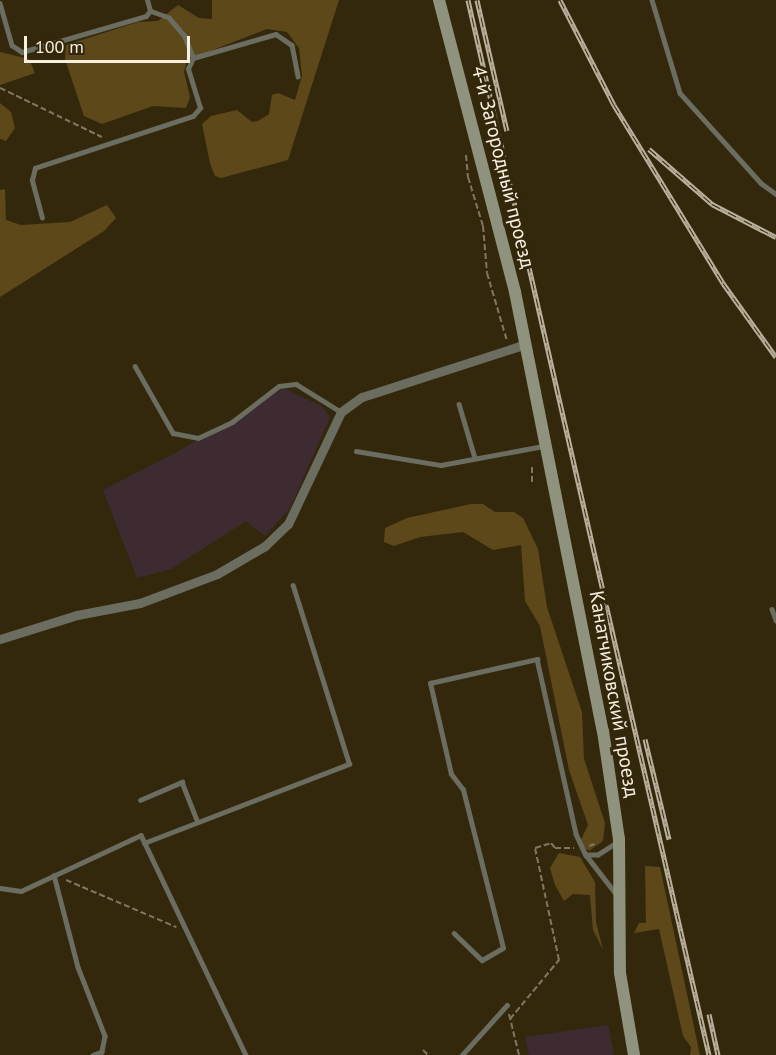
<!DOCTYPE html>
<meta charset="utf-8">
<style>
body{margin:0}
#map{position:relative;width:776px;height:1055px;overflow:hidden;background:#34280c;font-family:"PT Sans",sans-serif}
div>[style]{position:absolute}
.commercial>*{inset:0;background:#3e2b32}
.green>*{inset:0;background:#5d481a}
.path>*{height:2px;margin-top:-1px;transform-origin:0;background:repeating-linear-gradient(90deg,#81765f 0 6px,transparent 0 9px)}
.lane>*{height:4.5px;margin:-2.25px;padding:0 2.25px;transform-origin:2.25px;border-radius:2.25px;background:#6b6d60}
.street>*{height:9px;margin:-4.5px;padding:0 4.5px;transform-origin:4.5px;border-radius:4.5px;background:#6b6d60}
.secondary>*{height:12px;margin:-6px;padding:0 6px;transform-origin:6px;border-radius:6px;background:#8f937d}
.rail>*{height:5px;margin-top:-2.5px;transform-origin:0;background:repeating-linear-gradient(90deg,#34280c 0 9px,#bbb19e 0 18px);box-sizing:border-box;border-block:2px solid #bbb19e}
span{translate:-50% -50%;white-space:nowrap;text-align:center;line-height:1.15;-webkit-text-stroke:6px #34280c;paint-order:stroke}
.street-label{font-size:20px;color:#f7efdf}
.scale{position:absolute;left:24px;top:36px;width:166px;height:27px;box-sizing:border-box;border:3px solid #f7efdf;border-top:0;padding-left:8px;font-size:18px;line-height:21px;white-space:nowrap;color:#f7efdf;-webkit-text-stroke:4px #34280c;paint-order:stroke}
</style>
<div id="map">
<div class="commercial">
<div style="clip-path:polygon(284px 388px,321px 406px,330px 417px,290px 508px,265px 536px,246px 521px,171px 569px,137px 578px,103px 490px,179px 451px)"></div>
<div style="clip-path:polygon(608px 1025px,614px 1055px,529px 1055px,525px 1037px)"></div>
</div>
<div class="green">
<div style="clip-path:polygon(212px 0,339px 0,288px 160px,221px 178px,215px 176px,210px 163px,202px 124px,211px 116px,237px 110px,252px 122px,258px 121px,269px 114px,272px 95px,278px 93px,295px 100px,302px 76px,299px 48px,287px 32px,267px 29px,187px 60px,184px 72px,190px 97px,186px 108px,153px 106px,102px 124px,84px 116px,65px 59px,66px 45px,138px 22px,158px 21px,178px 5px,199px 18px,212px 19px)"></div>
<div style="clip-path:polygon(0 52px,29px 59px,35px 73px,0 85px)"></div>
<div style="clip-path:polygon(0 103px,11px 112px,15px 128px,6px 141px,0 139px)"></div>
<div style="clip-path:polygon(5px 189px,6px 220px,21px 225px,70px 222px,107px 205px,116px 218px,104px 231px,0 297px,0 190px)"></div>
<div style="clip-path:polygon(471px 504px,483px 504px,495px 512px,514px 512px,523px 518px,538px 549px,547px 607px,582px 712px,584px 759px,605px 823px,603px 841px,589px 851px,579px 844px,588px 825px,569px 770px,540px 626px,525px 601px,521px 545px,493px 550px,463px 532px,420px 537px,394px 546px,384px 542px,385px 528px,407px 518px)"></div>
<div style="clip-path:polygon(559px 853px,580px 857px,595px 882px,596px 922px,603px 950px,593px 930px,590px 895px,573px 894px,564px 901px,555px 885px,550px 868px)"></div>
<div style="clip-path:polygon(645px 866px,660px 867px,700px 1055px,690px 1055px,691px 1047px,683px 1036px,659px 929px,634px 933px,639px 923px,646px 923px)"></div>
</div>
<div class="path">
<div style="left:0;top:88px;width:113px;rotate:25.7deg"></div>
<div style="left:466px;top:155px;width:22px;rotate:85deg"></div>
<div style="left:468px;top:177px;width:51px;rotate:73deg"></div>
<div style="left:483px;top:226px;width:47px;rotate:85.1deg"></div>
<div style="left:487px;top:273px;width:71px;rotate:73.6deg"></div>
<div style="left:532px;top:467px;width:18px;rotate:90deg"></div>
<div style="left:589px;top:846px;width:9px;rotate:-21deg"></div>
<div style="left:66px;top:880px;width:120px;rotate:23.1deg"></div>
<div style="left:509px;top:1014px;width:42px;rotate:76.3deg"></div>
<div style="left:510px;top:1019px;width:77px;rotate:-50.3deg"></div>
<div style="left:559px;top:960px;width:115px;rotate:-102.1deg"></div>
<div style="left:535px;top:848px;width:17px;rotate:-17deg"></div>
<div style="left:551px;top:843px;width:6px;rotate:51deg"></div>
<div style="left:555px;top:848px;width:19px"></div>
<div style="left:423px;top:1050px;width:7px;rotate:45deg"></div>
</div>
<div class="lane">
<div style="left:652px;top:0;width:97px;rotate:73.2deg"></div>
<div style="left:680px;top:93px;width:121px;rotate:48deg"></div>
<div style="left:761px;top:183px;width:19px;rotate:36deg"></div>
<div style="left:0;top:3px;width:44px;rotate:74.1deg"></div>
<div style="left:12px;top:45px;width:12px;rotate:35deg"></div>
<div style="left:22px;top:52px;width:129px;rotate:-16.2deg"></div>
<div style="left:146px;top:16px;width:6px;rotate:-51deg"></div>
<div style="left:150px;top:11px;width:11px;rotate:-105deg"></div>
<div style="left:193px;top:58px;width:86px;rotate:-16.1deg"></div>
<div style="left:276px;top:34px;width:19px;rotate:35deg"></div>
<div style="left:292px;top:45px;width:32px;rotate:79deg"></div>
<div style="left:42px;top:218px;width:39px;rotate:-105deg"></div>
<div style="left:32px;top:180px;width:12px;rotate:-76deg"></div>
<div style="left:35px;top:168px;width:166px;rotate:-18.2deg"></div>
<div style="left:193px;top:116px;width:11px;rotate:-49deg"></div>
<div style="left:200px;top:108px;width:41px;rotate:-107.1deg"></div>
<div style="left:188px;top:69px;width:12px;rotate:-66deg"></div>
<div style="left:193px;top:58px;width:24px;rotate:-112deg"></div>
<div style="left:184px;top:36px;width:23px;rotate:-130deg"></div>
<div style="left:169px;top:18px;width:20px;rotate:-160deg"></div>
<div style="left:135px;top:366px;width:77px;rotate:60.4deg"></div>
<div style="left:173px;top:433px;width:25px;rotate:11deg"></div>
<div style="left:198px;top:438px;width:38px;rotate:-25deg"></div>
<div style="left:232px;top:422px;width:59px;rotate:-37.5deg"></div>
<div style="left:279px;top:386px;width:17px;rotate:-7deg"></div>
<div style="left:296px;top:384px;width:53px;rotate:31.9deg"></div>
<div style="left:459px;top:404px;width:56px;rotate:73.5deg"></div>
<div style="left:356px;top:451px;width:86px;rotate:9.4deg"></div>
<div style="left:441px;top:465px;width:105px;rotate:-10.5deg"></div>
<div style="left:772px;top:609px;width:12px;rotate:70deg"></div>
<div style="left:140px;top:800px;width:46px;rotate:-23.2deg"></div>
<div style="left:182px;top:782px;width:41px;rotate:68.5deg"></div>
<div style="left:144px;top:843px;width:220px;rotate:-21.1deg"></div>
<div style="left:349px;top:764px;width:187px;rotate:-107.5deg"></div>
<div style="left:615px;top:844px;width:20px;rotate:147deg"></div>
<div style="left:598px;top:855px;width:12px;rotate:180deg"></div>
<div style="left:586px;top:855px;width:51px;rotate:52.2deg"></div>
<div style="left:54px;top:875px;width:95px;rotate:75.4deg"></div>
<div style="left:78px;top:967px;width:74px;rotate:68.6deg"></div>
<div style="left:105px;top:1036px;width:16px;rotate:101deg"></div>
<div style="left:102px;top:1052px;width:9px;rotate:159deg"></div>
<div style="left:0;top:888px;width:21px;rotate:8deg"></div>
<div style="left:21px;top:891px;width:132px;rotate:-25deg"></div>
<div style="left:141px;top:835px;width:244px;rotate:64.5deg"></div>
<div style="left:454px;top:933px;width:39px;rotate:44deg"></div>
<div style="left:482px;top:960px;width:24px;rotate:-30deg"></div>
<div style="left:503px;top:948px;width:163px;rotate:-104.2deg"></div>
<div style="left:463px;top:790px;width:20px;rotate:-127deg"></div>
<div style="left:451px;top:774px;width:93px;rotate:-103deg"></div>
<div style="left:430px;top:683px;width:110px;rotate:-12.6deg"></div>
<div style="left:537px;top:659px;width:179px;rotate:77.4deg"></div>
<div style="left:576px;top:834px;width:23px;rotate:65deg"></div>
<div style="left:462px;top:1055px;width:67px;rotate:-48deg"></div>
</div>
<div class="street">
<div style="left:0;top:639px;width:81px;rotate:-17.3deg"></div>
<div style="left:77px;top:615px;width:64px;rotate:-10.8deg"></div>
<div style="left:140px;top:603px;width:82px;rotate:-20.6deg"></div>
<div style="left:217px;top:574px;width:56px;rotate:-30.3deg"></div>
<div style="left:265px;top:546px;width:32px;rotate:-44deg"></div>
<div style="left:288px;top:524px;width:124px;rotate:-64.7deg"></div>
<div style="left:341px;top:412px;width:26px;rotate:-36deg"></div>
<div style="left:362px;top:397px;width:172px;rotate:-17.9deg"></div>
</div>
<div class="secondary">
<div style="left:439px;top:0;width:302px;rotate:75.4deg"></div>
<div style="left:515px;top:292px;width:448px;rotate:78.7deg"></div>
<div style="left:603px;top:731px;width:109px;rotate:81.6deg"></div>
<div style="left:619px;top:839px;width:134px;rotate:89.6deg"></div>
<div style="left:620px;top:973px;width:83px;rotate:80.3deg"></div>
</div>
<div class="rail">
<div style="left:468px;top:0;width:1082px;rotate:77.13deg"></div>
<div style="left:477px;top:0;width:134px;rotate:77.1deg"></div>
<div style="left:560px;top:0;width:118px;rotate:62.8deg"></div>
<div style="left:614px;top:105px;width:209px;rotate:58.5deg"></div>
<div style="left:723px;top:283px;width:91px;rotate:54.4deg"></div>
<div style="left:649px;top:149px;width:84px;rotate:41.1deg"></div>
<div style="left:712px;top:204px;width:72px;rotate:27.3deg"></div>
<div style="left:645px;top:739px;width:103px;rotate:76.5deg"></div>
<div style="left:709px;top:1014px;width:42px;rotate:77.6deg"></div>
</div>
<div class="street-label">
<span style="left:503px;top:167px;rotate:76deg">4-й Загородный проезд</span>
<span style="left:614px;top:694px;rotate:80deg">Канатчиковский проезд</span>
</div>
<div class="scale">100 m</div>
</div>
